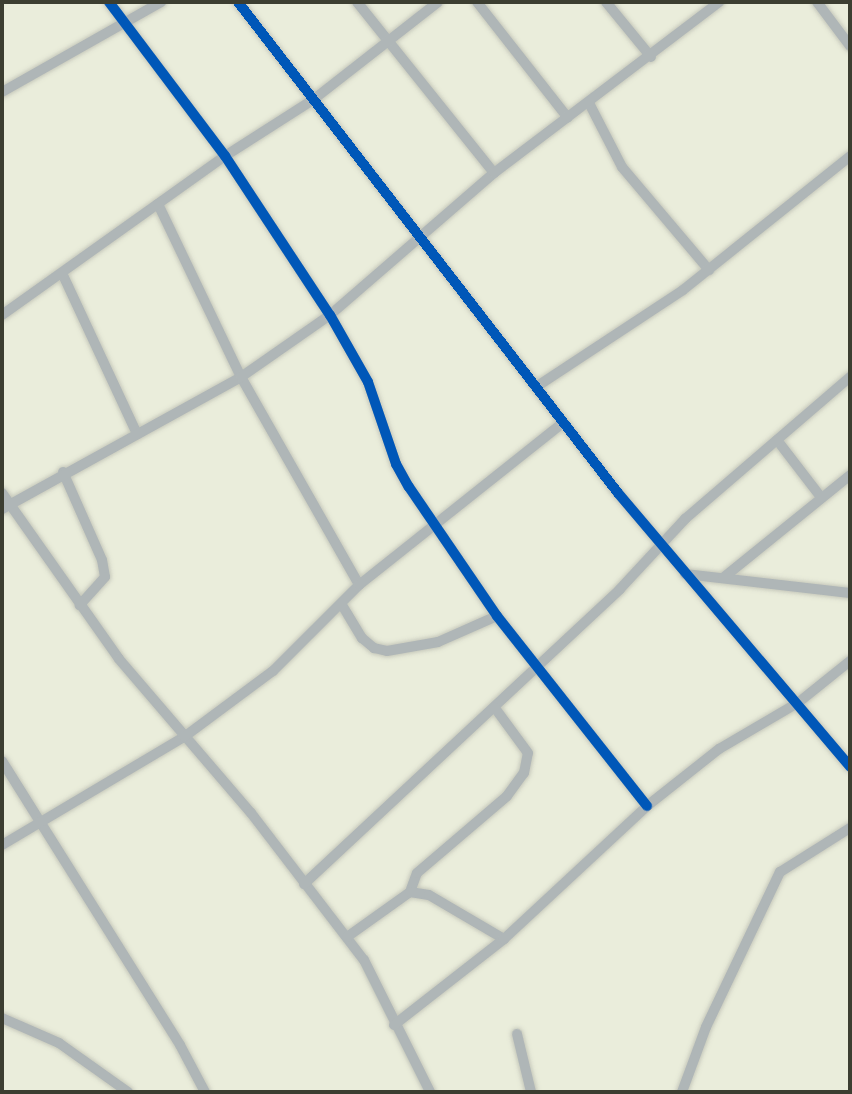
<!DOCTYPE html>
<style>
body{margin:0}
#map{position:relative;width:852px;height:1094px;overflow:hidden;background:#eaeddb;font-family:"Exo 2",sans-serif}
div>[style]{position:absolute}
.roads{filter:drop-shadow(0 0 2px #c6c8bb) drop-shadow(0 0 2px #c6c8bb)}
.minor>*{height:10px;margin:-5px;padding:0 5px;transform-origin:5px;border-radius:5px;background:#afb6b7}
.cycleway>*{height:10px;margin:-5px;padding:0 5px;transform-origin:5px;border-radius:5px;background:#0057b8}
span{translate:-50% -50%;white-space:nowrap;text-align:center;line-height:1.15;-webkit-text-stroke:5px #fdfff2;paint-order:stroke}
.frame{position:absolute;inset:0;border:4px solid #3c3e31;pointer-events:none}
</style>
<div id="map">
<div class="roads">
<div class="minor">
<div style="left:109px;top:2px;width:193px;rotate:53deg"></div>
<div style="left:225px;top:156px;width:191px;rotate:56.6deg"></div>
<div style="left:330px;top:315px;width:77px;rotate:60.4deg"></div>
<div style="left:368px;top:382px;width:87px;rotate:71.1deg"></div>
<div style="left:396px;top:464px;width:26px;rotate:61deg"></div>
<div style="left:409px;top:487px;width:156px;rotate:55.7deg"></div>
<div style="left:497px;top:616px;width:242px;rotate:51.7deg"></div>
<div style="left:238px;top:2px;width:621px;rotate:52.26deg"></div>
<div style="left:618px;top:493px;width:359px;rotate:49.7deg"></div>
<div style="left:357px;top:2px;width:219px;rotate:51.3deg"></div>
<div style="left:477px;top:2px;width:147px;rotate:51.9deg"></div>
<div style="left:606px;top:2px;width:71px;rotate:50.7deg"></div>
<div style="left:817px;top:2px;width:55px;rotate:53.1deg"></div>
<div style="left:2px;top:92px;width:183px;rotate:-29.5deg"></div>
<div style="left:589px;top:103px;width:72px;rotate:62.7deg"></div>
<div style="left:622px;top:167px;width:135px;rotate:49.8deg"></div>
<div style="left:158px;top:204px;width:192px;rotate:64.4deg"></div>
<div style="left:241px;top:377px;width:239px;rotate:60.4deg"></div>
<div style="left:62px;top:273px;width:178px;rotate:65deg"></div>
<div style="left:2px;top:315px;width:274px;rotate:-35.5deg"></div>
<div style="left:225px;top:156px;width:106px;rotate:-32.6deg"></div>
<div style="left:314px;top:99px;width:157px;rotate:-38deg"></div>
<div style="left:536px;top:387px;width:176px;rotate:-33.4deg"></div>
<div style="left:683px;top:290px;width:214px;rotate:-38.7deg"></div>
<div style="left:777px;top:440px;width:71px;rotate:52.5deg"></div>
<div style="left:63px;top:472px;width:96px;rotate:66.1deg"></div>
<div style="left:102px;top:560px;width:17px;rotate:80deg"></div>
<div style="left:105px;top:577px;width:38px;rotate:132deg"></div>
<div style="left:2px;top:493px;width:203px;rotate:54.8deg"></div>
<div style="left:119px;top:659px;width:203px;rotate:49.4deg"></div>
<div style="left:251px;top:813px;width:185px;rotate:52.5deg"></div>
<div style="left:364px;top:960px;width:148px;rotate:63.4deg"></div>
<div style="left:2px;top:509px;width:273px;rotate:-28.9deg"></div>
<div style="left:241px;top:377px;width:108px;rotate:-34.9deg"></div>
<div style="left:330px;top:315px;width:217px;rotate:-40.9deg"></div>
<div style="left:494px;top:173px;width:283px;rotate:-37.2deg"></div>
<div style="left:685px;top:574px;width:166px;rotate:6.6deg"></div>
<div style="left:723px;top:578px;width:164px;rotate:-39deg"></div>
<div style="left:342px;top:605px;width:39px;rotate:59deg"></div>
<div style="left:362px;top:638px;width:16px;rotate:40deg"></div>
<div style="left:374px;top:648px;width:13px;rotate:13deg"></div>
<div style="left:387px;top:651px;width:52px;rotate:-10deg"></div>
<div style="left:438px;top:642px;width:64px;rotate:-23.8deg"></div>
<div style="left:2px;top:761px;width:335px;rotate:57.9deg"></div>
<div style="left:180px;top:1045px;width:53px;rotate:62deg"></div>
<div style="left:2px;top:845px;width:212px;rotate:-30.7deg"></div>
<div style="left:184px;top:737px;width:111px;rotate:-36.6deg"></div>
<div style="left:273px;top:671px;width:122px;rotate:-45deg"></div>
<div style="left:359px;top:585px;width:260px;rotate:-38.5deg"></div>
<div style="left:304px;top:884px;width:432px;rotate:-43deg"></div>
<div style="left:620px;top:589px;width:96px;rotate:-47.1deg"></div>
<div style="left:685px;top:519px;width:218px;rotate:-40.7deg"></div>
<div style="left:410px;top:892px;width:20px;rotate:-70deg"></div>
<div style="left:417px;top:873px;width:118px;rotate:-40.5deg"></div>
<div style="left:507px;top:796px;width:29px;rotate:-54deg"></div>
<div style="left:524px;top:773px;width:20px;rotate:-79deg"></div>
<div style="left:528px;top:753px;width:56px;rotate:-126.3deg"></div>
<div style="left:347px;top:937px;width:77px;rotate:-35.5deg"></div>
<div style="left:410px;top:892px;width:19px;rotate:9deg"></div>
<div style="left:429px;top:895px;width:87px;rotate:30.4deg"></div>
<div style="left:2px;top:1018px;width:62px;rotate:23.7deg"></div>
<div style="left:59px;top:1043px;width:85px;rotate:35.4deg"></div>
<div style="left:394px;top:1025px;width:140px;rotate:-38deg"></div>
<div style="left:504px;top:939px;width:195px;rotate:-42.9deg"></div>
<div style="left:647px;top:806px;width:92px;rotate:-38.4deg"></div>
<div style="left:719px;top:749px;width:93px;rotate:-30.4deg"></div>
<div style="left:799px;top:702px;width:65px;rotate:-38.8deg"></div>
<div style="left:517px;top:1034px;width:60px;rotate:76.4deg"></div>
<div style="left:682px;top:1092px;width:69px;rotate:-69.7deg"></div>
<div style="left:706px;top:1027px;width:172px;rotate:-64.5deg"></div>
<div style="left:780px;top:872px;width:83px;rotate:-32.2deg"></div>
</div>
</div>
<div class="cycleway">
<div style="left:109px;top:2px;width:193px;rotate:53deg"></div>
<div style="left:225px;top:156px;width:191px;rotate:56.6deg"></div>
<div style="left:330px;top:315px;width:77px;rotate:60.4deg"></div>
<div style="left:368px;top:382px;width:87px;rotate:71.1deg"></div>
<div style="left:396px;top:464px;width:26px;rotate:61deg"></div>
<div style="left:409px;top:487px;width:156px;rotate:55.7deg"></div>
<div style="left:497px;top:616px;width:242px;rotate:51.7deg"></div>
<div style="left:238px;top:2px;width:621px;rotate:52.26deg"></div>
<div style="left:618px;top:493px;width:359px;rotate:49.7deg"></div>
</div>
<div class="frame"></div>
</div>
